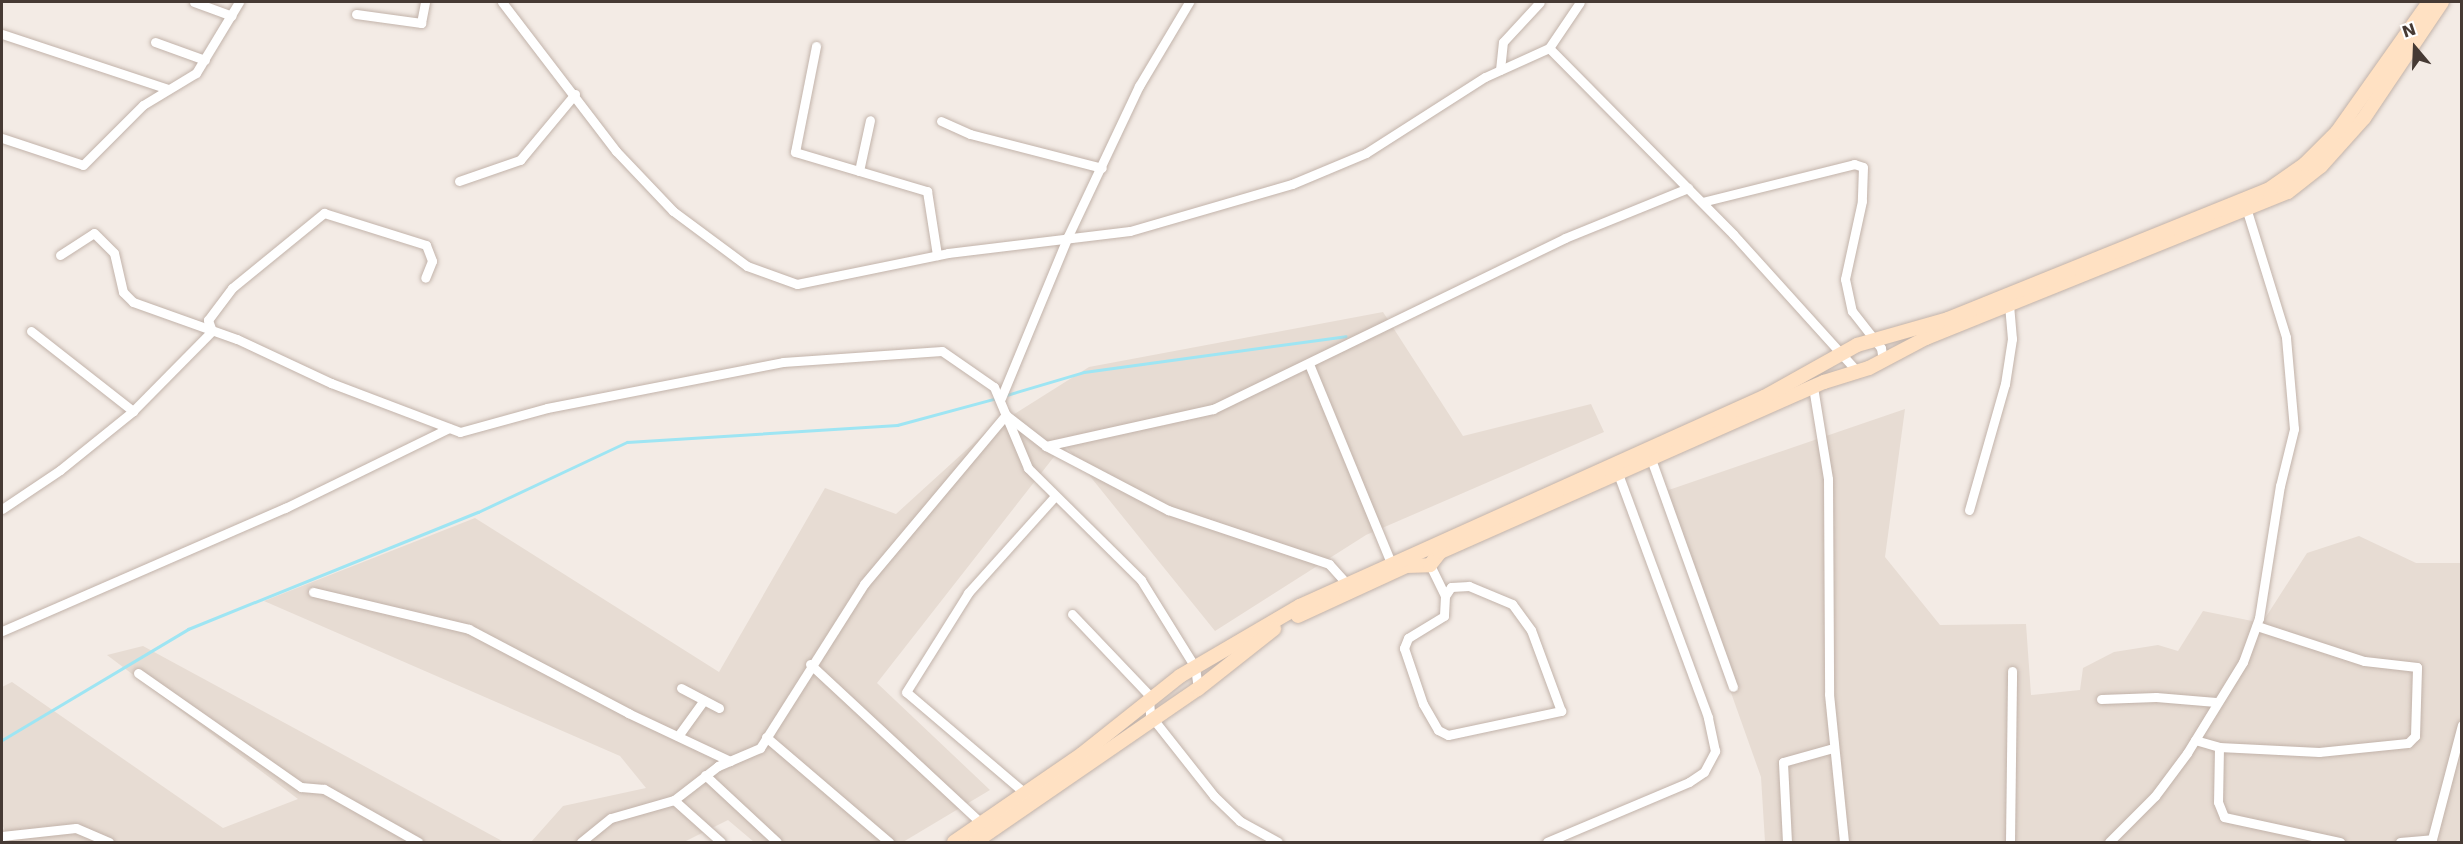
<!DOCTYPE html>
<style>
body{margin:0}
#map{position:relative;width:2463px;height:844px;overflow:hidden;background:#f3ebe5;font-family:"DejaVu Sans",sans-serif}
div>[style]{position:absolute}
.residential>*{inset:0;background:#e7dcd3}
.stream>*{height:3px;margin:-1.5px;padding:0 1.5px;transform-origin:1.5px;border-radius:1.5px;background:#9ee5f3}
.roads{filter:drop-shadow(0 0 2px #c2b3aa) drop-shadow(0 0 2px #c2b3aa)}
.street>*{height:9px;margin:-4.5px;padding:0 4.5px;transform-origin:4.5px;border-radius:4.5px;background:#fff}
.secondary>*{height:14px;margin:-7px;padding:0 7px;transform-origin:7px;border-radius:7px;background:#ffe1c3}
span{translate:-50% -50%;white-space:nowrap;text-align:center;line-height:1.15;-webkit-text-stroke:6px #fff;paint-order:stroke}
.frame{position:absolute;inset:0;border:3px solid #463a34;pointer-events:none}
.north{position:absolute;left:2385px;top:18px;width:60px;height:60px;-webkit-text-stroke:4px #fff;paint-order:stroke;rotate:341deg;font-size:16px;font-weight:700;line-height:24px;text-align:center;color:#463a34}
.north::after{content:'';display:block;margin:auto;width:21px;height:27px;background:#463a34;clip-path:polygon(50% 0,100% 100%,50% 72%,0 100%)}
</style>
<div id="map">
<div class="residential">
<div style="clip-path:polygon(1383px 312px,1463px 436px,1591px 404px,1604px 432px,1366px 535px,1215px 631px,1064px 444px,877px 683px,990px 790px,903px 842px,754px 842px,728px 820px,684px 842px,531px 842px,563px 806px,646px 788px,620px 756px,264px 601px,475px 518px,719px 672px,825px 488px,896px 514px,986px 432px,1089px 367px)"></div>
<div style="clip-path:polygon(1905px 409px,1885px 557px,1940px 625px,2026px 624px,2031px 695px,2080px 690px,2083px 668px,2114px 652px,2158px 645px,2178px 651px,2203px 611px,2262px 623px,2307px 553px,2359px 536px,2416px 563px,2461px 563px,2461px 842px,1765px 842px,1761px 777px,1660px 493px)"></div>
<div style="clip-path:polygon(143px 646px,504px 842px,10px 842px,2px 824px,2px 687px,12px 682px,223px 828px,298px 799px,107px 655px)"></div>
</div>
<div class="stream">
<div style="left:1003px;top:396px;width:84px;rotate:-16.5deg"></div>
<div style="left:1084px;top:372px;width:264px;rotate:-7.8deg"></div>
<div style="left:2px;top:740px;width:217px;rotate:-30.8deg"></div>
<div style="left:188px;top:629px;width:313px;rotate:-22deg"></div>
<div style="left:478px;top:512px;width:165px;rotate:-25.2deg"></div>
<div style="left:627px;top:442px;width:271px;rotate:-3.6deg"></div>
<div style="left:897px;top:425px;width:104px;rotate:-15.1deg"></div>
</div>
<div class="roads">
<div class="street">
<div style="left:194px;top:2px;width:40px;rotate:20.2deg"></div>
<div style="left:502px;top:2px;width:188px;rotate:52.6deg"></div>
<div style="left:616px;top:151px;width:83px;rotate:46.5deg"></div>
<div style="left:673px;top:211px;width:92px;rotate:36.6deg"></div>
<div style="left:747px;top:266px;width:53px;rotate:19.8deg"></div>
<div style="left:797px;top:284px;width:154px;rotate:-11.6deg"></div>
<div style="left:948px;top:253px;width:183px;rotate:-6.9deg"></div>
<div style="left:1130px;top:231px;width:169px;rotate:-16.2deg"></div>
<div style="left:1292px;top:184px;width:80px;rotate:-22.7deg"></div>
<div style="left:1366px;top:153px;width:141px;rotate:-32.6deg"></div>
<div style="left:1485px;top:77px;width:70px;rotate:-24.4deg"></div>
<div style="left:1549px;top:48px;width:55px;rotate:-56deg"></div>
<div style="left:356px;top:14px;width:66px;rotate:7.9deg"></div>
<div style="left:421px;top:23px;width:21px;rotate:-79deg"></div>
<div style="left:2px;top:34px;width:175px;rotate:18.3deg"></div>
<div style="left:155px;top:42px;width:53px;rotate:19.8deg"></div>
<div style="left:816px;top:46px;width:108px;rotate:101.2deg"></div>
<div style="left:795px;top:152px;width:138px;rotate:16.5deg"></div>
<div style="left:927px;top:191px;width:65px;rotate:81.1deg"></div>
<div style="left:1549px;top:48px;width:262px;rotate:45.3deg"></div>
<div style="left:1733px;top:234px;width:185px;rotate:47.9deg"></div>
<div style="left:1500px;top:70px;width:28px;rotate:-84deg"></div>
<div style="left:1503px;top:42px;width:54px;rotate:-47.2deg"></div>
<div style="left:941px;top:121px;width:32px;rotate:24deg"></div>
<div style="left:970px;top:134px;width:136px;rotate:14.4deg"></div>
<div style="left:2px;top:138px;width:85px;rotate:18.4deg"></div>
<div style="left:83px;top:165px;width:85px;rotate:-45deg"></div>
<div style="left:143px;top:105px;width:62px;rotate:-31.1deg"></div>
<div style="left:196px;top:73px;width:83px;rotate:-58.8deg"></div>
<div style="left:859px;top:171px;width:52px;rotate:-77.8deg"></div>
<div style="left:459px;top:181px;width:65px;rotate:-19deg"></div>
<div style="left:520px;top:160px;width:86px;rotate:-50.2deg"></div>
<div style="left:1702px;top:202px;width:157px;rotate:-14deg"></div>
<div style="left:1854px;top:164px;width:9px;rotate:18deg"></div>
<div style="left:1863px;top:167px;width:34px;rotate:92deg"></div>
<div style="left:1862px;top:201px;width:80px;rotate:102.3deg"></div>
<div style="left:1845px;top:279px;width:33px;rotate:78deg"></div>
<div style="left:1852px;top:311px;width:47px;rotate:51.9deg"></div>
<div style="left:1881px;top:348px;width:13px;rotate:81deg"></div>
<div style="left:60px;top:255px;width:40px;rotate:-32.9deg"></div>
<div style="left:94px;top:233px;width:28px;rotate:45deg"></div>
<div style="left:114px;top:253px;width:40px;rotate:77deg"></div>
<div style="left:123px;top:292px;width:14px;rotate:45deg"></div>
<div style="left:133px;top:302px;width:110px;rotate:19.6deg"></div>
<div style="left:237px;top:339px;width:104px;rotate:25.1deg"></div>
<div style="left:331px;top:383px;width:138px;rotate:20.8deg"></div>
<div style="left:460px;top:432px;width:90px;rotate:-15.4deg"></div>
<div style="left:547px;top:408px;width:240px;rotate:-11deg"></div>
<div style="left:783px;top:362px;width:159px;rotate:-4deg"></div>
<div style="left:942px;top:351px;width:63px;rotate:34.7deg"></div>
<div style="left:994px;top:387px;width:88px;rotate:67.2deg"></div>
<div style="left:1028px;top:468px;width:159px;rotate:44.7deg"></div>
<div style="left:1141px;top:580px;width:102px;rotate:58.2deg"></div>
<div style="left:1195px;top:667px;width:22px;rotate:82deg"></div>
<div style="left:31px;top:331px;width:130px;rotate:38.1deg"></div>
<div style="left:212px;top:331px;width:12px;rotate:-110deg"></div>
<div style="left:208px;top:320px;width:40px;rotate:-53deg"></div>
<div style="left:232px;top:288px;width:119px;rotate:-39.2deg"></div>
<div style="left:324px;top:213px;width:107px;rotate:17.4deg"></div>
<div style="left:426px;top:245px;width:17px;rotate:69deg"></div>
<div style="left:432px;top:261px;width:18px;rotate:112deg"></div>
<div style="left:1309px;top:364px;width:213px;rotate:67.6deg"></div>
<div style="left:1813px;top:387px;width:93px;rotate:80.7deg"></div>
<div style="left:1828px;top:479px;width:215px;rotate:89.7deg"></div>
<div style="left:1829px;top:694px;width:149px;rotate:84.2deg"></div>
<div style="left:1001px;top:398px;width:175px;rotate:-67.5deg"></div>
<div style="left:1068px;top:236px;width:166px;rotate:-64.7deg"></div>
<div style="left:1139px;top:86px;width:98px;rotate:-59.2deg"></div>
<div style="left:1046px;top:446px;width:171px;rotate:-12.5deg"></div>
<div style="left:1213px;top:409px;width:391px;rotate:-25.9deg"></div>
<div style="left:1565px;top:238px;width:133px;rotate:-22.1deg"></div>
<div style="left:1651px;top:459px;width:242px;rotate:70.2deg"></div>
<div style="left:2px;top:509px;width:70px;rotate:-33.9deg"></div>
<div style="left:60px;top:470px;width:94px;rotate:-38.9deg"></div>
<div style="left:133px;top:411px;width:112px;rotate:-45.4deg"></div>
<div style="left:1969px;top:510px;width:131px;rotate:-74.1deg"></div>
<div style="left:2005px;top:384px;width:46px;rotate:-81.2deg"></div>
<div style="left:2012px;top:339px;width:33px;rotate:-95deg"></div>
<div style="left:1430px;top:565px;width:34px;rotate:64deg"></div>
<div style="left:1445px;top:596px;width:20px;rotate:93deg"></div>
<div style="left:1444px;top:616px;width:42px;rotate:148.6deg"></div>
<div style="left:1408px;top:638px;width:11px;rotate:112deg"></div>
<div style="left:1404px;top:648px;width:59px;rotate:71.3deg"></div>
<div style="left:1423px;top:704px;width:30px;rotate:60deg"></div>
<div style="left:1438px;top:730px;width:11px;rotate:27deg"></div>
<div style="left:1448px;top:735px;width:116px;rotate:-12deg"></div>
<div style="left:1561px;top:711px;width:86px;rotate:-110.3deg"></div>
<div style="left:1531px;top:630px;width:32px;rotate:-126deg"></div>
<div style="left:1512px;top:604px;width:47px;rotate:-157.3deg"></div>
<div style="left:1469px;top:586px;width:18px;rotate:177deg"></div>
<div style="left:1451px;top:587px;width:11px;rotate:124deg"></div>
<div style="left:313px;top:592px;width:160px;rotate:13.3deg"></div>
<div style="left:469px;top:629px;width:180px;rotate:27.8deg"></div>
<div style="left:628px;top:713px;width:113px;rotate:25.2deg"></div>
<div style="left:1072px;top:614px;width:115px;rotate:46.4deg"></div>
<div style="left:2px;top:631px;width:309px;rotate:-23.5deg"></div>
<div style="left:285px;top:508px;width:182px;rotate:-26deg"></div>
<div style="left:810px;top:664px;width:235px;rotate:42.9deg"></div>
<div style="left:138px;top:673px;width:199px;rotate:35deg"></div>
<div style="left:301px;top:787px;width:23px;rotate:5deg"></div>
<div style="left:324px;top:789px;width:108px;rotate:29.4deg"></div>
<div style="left:681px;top:688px;width:43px;rotate:27.8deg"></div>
<div style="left:1149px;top:699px;width:16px;rotate:86deg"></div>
<div style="left:1150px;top:715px;width:103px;rotate:51.7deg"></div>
<div style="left:1214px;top:796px;width:36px;rotate:44deg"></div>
<div style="left:1240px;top:821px;width:43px;rotate:28.9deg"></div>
<div style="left:2101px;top:699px;width:55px;rotate:-2.1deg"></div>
<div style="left:2156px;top:697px;width:60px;rotate:4.8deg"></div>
<div style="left:678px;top:736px;width:44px;rotate:-54.2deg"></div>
<div style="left:766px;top:737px;width:162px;rotate:40.5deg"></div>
<div style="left:2195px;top:740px;width:25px;rotate:16deg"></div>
<div style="left:2219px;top:747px;width:100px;rotate:2.9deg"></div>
<div style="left:2319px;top:752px;width:89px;rotate:-5.8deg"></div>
<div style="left:2408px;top:743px;width:10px;rotate:-45deg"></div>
<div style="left:2415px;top:736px;width:69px;rotate:-88.3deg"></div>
<div style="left:2417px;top:667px;width:53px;rotate:-173.5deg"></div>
<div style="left:2364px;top:661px;width:113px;rotate:-161.9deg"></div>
<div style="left:2219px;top:747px;width:55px;rotate:91deg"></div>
<div style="left:2218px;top:802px;width:16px;rotate:68deg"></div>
<div style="left:2224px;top:817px;width:119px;rotate:12.2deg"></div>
<div style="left:705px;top:775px;width:98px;rotate:42.9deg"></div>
<div style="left:1026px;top:794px;width:157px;rotate:-139.6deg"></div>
<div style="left:906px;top:692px;width:117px;rotate:-57.9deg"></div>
<div style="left:968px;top:593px;width:129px;rotate:-48.1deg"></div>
<div style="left:674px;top:800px;width:63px;rotate:41.8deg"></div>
<div style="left:2px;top:836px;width:74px;rotate:-6.2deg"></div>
<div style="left:76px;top:828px;width:36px;rotate:23deg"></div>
<div style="left:581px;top:842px;width:38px;rotate:-39deg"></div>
<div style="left:611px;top:818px;width:66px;rotate:-15.9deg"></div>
<div style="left:674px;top:800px;width:56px;rotate:-37.7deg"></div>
<div style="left:718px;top:766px;width:46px;rotate:-23.2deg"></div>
<div style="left:760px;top:748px;width:194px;rotate:-57.6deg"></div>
<div style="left:864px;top:584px;width:221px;rotate:-50deg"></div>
<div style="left:1006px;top:415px;width:51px;rotate:37.8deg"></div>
<div style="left:1046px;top:446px;width:138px;rotate:27.7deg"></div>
<div style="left:1168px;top:510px;width:170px;rotate:18.5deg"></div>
<div style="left:1329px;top:564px;width:25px;rotate:48deg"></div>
<div style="left:1547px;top:842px;width:154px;rotate:-22.9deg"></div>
<div style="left:1689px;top:782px;width:18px;rotate:-34deg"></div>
<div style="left:1704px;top:772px;width:24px;rotate:-62deg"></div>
<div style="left:1715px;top:751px;width:35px;rotate:-102deg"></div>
<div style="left:1708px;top:717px;width:259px;rotate:-110.3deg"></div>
<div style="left:1787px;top:842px;width:80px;rotate:-92.9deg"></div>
<div style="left:1783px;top:762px;width:52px;rotate:-15.6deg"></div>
<div style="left:2010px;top:842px;width:171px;rotate:-89.3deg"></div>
<div style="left:2109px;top:842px;width:65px;rotate:-45deg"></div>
<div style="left:2155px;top:796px;width:54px;rotate:-53.3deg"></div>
<div style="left:2187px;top:753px;width:107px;rotate:-58.4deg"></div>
<div style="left:2243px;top:662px;width:47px;rotate:-70deg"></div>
<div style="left:2259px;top:618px;width:134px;rotate:-81deg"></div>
<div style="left:2280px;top:486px;width:59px;rotate:-76.2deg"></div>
<div style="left:2294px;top:429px;width:92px;rotate:-95deg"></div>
<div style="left:2286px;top:337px;width:132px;rotate:-107.2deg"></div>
<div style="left:2400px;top:842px;width:32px;rotate:-5deg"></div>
<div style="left:2432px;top:839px;width:118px;rotate:-75.3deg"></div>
</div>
<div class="secondary">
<div style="left:1298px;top:616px;width:119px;rotate:-24.8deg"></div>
<div style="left:1406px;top:566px;width:24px;rotate:-2deg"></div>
<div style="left:1430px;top:565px;width:16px;rotate:-52deg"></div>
<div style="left:1440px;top:552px;width:420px;rotate:-23.9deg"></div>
<div style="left:1824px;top:382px;width:47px;rotate:-17.3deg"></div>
<div style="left:1869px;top:368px;width:64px;rotate:-27.8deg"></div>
<div style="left:1926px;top:338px;width:390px;rotate:-22deg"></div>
<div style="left:2288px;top:192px;width:42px;rotate:-38.2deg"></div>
<div style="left:2321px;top:166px;width:64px;rotate:-48.1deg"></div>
<div style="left:2364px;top:118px;width:140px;rotate:-56.1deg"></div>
<div style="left:954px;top:842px;width:155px;rotate:-34.5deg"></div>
<div style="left:1082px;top:754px;width:125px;rotate:-38.5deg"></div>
<div style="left:1180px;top:676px;width:139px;rotate:-30.3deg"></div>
<div style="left:1300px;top:606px;width:509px;rotate:-24.25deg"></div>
<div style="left:1764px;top:397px;width:107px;rotate:-29.2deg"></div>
<div style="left:1857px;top:345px;width:95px;rotate:-15.9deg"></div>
<div style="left:1948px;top:319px;width:345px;rotate:-22deg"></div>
<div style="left:2268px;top:190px;width:45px;rotate:-35.1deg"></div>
<div style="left:2305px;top:164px;width:45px;rotate:-45deg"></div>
<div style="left:2337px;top:132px;width:159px;rotate:-54.7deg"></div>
<div style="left:975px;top:842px;width:270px;rotate:-34.5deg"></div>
<div style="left:1198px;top:689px;width:97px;rotate:-38.3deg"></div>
</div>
</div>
<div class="frame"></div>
<div class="north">N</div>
</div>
